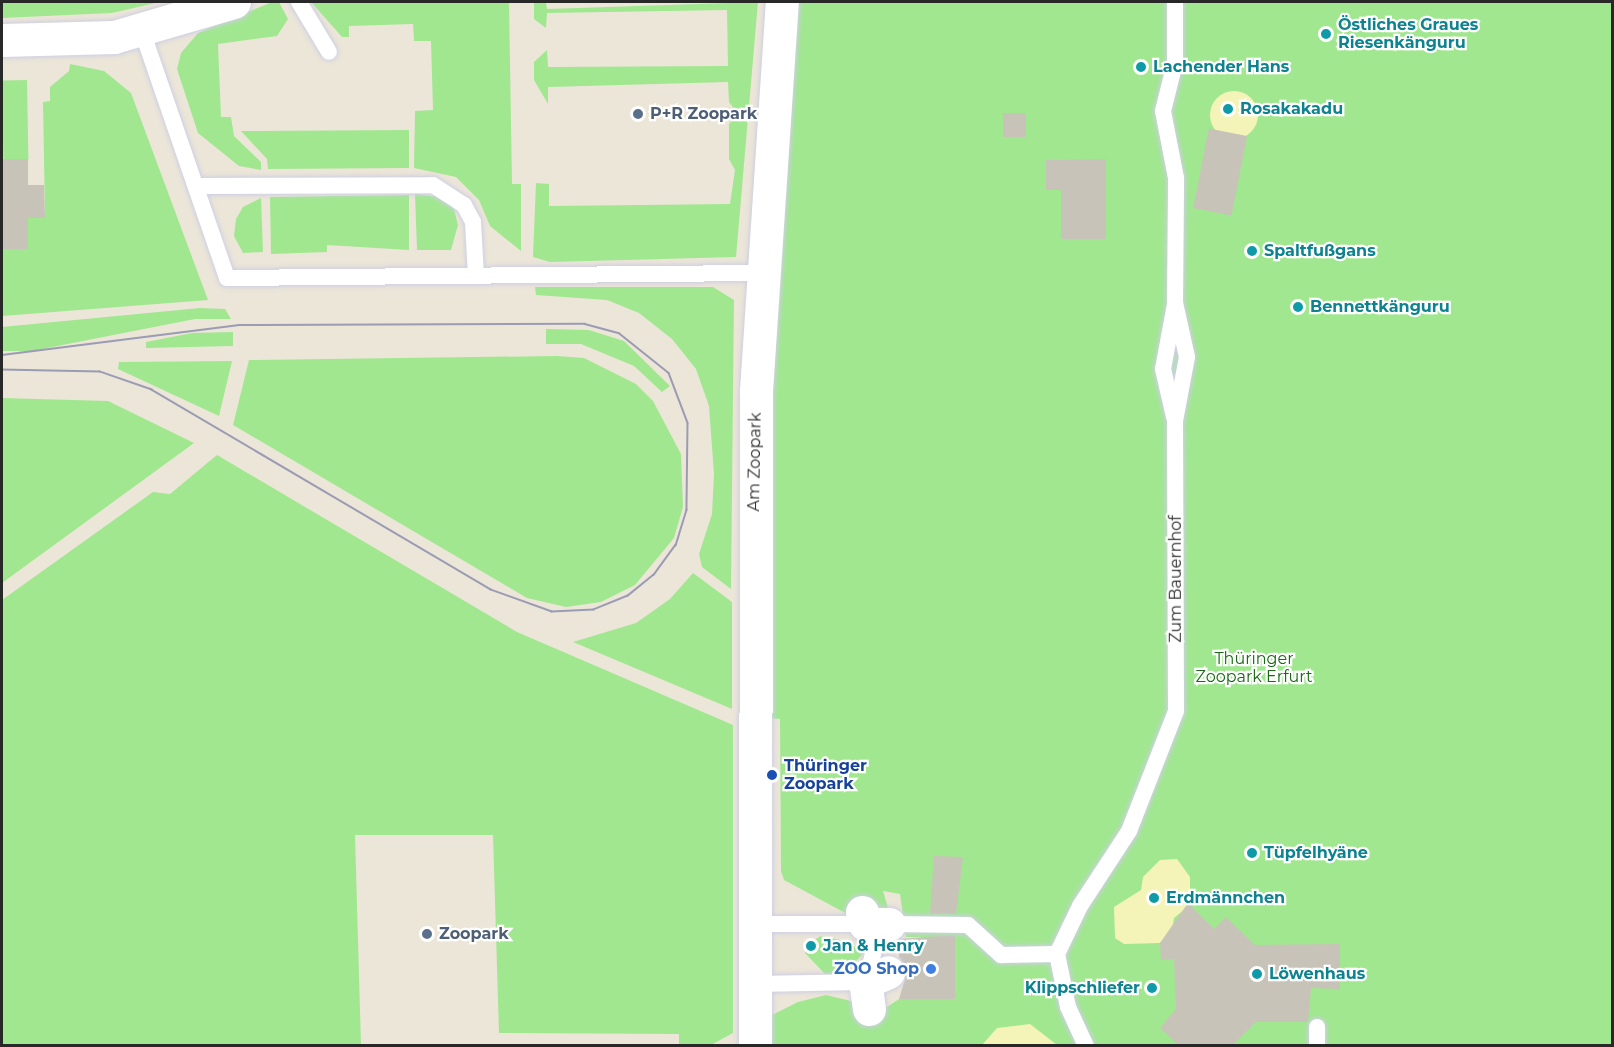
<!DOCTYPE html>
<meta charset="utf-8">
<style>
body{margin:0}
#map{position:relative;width:1614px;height:1047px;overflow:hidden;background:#ece6d8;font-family:Montserrat,sans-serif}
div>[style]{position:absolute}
.green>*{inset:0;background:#a1e790;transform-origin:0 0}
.sand>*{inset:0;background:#f4f4b8}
.round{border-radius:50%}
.building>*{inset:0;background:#c7c3b8;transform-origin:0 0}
.roads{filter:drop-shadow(0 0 2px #cecfe3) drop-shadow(0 0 2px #cecfe3)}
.lane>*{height:16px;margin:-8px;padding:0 8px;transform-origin:8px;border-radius:8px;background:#fff}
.street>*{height:33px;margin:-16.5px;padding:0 16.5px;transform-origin:16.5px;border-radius:16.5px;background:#fff}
.tram>*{height:1.5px;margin:-0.75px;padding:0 0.75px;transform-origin:0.75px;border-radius:0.75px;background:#9b9bb4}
.dots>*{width:16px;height:16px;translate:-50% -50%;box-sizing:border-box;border:3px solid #fff;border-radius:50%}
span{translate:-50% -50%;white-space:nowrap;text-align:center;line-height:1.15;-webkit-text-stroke:4.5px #fff;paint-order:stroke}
.culture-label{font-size:16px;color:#0d838f;font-weight:700}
.left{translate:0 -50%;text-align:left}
.right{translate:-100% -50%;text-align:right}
.service-label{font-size:16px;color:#4e5e75;font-weight:700}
.street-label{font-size:16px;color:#282828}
.park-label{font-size:16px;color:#196914}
.transit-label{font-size:16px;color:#164399;font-weight:700}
.shop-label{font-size:16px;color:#366cbe;font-weight:700}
.frame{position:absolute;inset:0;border:3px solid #282828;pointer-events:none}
</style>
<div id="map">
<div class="green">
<div style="clip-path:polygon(2px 2px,160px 2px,112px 13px,2px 18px)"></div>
<div style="clip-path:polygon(272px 2px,279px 2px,288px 19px,277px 36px,218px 44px,221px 117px,231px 117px,234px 136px,261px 162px,261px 170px,239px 166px,198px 133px,177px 69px,181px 53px,198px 33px)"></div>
<div style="clip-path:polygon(311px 2px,509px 2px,512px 184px,521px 184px,521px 251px,490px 226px,479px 200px,456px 177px,414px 168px,415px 111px,433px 110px,431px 41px,414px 41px,413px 24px,349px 26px,349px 37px,342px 37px)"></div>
<div style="clip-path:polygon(534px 2px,546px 2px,547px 9px,758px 2px,736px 257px,550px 262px,533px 257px,536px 183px,549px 184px,549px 206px,730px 204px,735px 170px,729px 159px,729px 124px,738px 114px,729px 102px,728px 82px,548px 87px,548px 104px,534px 80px,534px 62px,547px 50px,548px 67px,728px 66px,727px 10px,547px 13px,546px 28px,534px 19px)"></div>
<div style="clip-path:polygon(793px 2px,1612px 2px,1612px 1045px,768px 1046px,768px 1011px,772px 1015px,798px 1002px,826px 995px,884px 1009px,899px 999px,955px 999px,955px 938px,906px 937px,900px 894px,883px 891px,889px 911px,851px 916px,784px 880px,781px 871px,780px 719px,768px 718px,769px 355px)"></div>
<div style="clip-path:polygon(70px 64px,104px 71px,131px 93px,208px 300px,2px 316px,2px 249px,28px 249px,28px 218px,45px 217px,43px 102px,50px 101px,50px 87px,69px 71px)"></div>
<div style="left:27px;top:80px;width:79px;height:25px;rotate:89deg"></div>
<div style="clip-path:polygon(409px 130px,409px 168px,268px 169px,267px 159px,241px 131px)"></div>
<div style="clip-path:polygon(415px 194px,440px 197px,454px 209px,458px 225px,451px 250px,417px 250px)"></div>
<div style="clip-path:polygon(409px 195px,409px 250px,327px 245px,327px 252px,271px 254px,270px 197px)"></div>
<div style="clip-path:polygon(261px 198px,263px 252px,243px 253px,234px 236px,236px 219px,243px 207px)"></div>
<div style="clip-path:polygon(535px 287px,713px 287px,734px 300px,731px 589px,702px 567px,699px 554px,712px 514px,714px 474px,709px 406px,696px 369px,672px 339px,639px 313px,607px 300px,536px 295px)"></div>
<div style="clip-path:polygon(200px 308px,225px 309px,231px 319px,195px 319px,32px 351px,2px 351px,2px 327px)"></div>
<div style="clip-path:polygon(546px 329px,589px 330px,624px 341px,670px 386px,662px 392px,634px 366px,581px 344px,546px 344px)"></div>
<div style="clip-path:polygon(233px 332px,233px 346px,146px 348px,146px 342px,192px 333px)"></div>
<div style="clip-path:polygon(557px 356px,584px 358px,636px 384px,653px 401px,681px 454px,683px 507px,674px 538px,635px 585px,601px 602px,566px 607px,527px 598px,233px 425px,249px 360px)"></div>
<div style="clip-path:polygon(232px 361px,219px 416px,118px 369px,119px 362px)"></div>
<div style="clip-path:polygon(2px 398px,108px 401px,194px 443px,2px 583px)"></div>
<div style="clip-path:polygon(217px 455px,517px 632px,733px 725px,733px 1033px,711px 1045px,679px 1046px,679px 1034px,499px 1033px,493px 835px,355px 835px,361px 1045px,2px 1045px,2px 600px,153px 492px,170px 494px)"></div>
<div style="clip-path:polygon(693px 573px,732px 602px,732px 709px,573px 642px,636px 623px,670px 599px)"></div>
<div style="clip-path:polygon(821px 936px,850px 942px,863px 954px,848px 969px,826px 975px,805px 953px,807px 944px)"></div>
</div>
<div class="sand">
<div class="round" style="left:1210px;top:91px;width:48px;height:48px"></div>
<div style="clip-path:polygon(1177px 859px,1190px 877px,1190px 905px,1174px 918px,1172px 930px,1160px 943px,1124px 944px,1115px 938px,1114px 907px,1141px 890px,1143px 877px,1160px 860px)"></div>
<div style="clip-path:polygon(1030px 1024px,1057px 1045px,982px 1045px,997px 1028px)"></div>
</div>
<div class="building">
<div style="left:1026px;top:113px;width:24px;height:23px;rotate:90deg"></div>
<div style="left:1247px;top:136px;width:81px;height:39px;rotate:101deg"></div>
<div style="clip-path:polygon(2px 159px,28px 159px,28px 185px,44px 185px,45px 218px,28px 218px,28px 249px,2px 249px)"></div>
<div style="clip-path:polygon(1106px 159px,1106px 239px,1061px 239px,1061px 190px,1046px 190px,1046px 160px)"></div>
<div style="clip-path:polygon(934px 856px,963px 857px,956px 914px,930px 914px)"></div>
<div style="clip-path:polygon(1188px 903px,1214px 929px,1226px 917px,1255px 945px,1340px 944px,1340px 989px,1311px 988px,1308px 1022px,1256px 1022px,1232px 1046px,1179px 1046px,1160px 1028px,1176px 1009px,1174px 959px,1161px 960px,1160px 943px)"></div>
<div style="clip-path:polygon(955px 935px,955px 999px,899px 999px,908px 969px,899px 957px,899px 939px)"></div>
</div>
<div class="roads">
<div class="lane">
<div style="left:299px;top:2px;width:58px;rotate:59deg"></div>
<div style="left:142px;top:31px;width:261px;rotate:71deg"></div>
<div style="left:227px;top:278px;width:533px;rotate:-0.54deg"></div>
<div style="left:197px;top:186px;width:236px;rotate:-0.2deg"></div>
<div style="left:433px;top:185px;width:37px;rotate:33deg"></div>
<div style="left:464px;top:205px;width:19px;rotate:62deg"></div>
<div style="left:473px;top:222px;width:54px;rotate:86.8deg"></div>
<div style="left:1174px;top:417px;width:49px;rotate:-102.9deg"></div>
<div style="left:1163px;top:369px;width:66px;rotate:-79.5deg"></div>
<div style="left:889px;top:924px;width:79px;rotate:0.7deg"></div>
<div style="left:968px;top:925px;width:45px;rotate:42.3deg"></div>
<div style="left:1001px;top:955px;width:56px;rotate:-1deg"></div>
<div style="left:1057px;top:954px;width:53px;rotate:-64.4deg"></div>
<div style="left:1080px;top:906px;width:90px;rotate:-56.8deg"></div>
<div style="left:1129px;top:831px;width:129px;rotate:-68.6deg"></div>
<div style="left:1176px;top:711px;width:290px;rotate:-90.2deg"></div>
<div style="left:1175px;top:421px;width:65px;rotate:-79.4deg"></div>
<div style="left:1187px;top:357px;width:55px;rotate:-102.5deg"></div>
<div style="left:1175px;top:303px;width:125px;rotate:-89.5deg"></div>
<div style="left:1176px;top:178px;width:68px;rotate:-101deg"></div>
<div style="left:1163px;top:111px;width:49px;rotate:-76deg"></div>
<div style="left:1175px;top:63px;width:61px;rotate:-90deg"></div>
<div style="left:1057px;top:954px;width:54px;rotate:78.3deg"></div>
<div style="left:1068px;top:1007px;width:43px;rotate:65.2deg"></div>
<div style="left:755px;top:984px;width:110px;rotate:-1deg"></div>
<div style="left:865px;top:982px;width:29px;rotate:-74deg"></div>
<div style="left:873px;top:954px;width:31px;rotate:-105deg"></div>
<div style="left:865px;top:924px;width:110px;rotate:180deg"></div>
<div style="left:1317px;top:1027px;width:19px;rotate:90deg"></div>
</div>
<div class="street">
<div style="left:2px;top:40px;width:112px;rotate:-1.5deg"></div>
<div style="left:114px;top:37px;width:125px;rotate:-16.3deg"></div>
<div style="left:862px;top:912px;width:12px;rotate:76deg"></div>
<div style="left:865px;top:924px;width:24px"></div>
<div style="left:869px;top:1009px;width:27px;rotate:-98deg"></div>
<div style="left:865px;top:982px;width:25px;rotate:-23deg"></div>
<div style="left:755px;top:1046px;width:655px;rotate:-89.91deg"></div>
<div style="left:756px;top:391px;width:390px;rotate:-86.2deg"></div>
</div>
</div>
<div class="tram">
<div style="left:2px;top:355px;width:239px;rotate:-7.2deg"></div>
<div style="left:239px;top:325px;width:346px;rotate:-0.2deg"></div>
<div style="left:585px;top:324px;width:35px;rotate:15deg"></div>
<div style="left:619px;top:333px;width:64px;rotate:38.7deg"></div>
<div style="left:669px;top:373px;width:53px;rotate:69.2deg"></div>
<div style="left:688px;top:423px;width:87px;rotate:90.7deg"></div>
<div style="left:687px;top:510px;width:37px;rotate:107deg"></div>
<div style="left:676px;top:545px;width:37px;rotate:126deg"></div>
<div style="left:654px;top:575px;width:33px;rotate:141deg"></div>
<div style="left:628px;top:596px;width:37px;rotate:158deg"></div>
<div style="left:594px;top:610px;width:42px;rotate:177.3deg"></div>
<div style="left:552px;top:612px;width:65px;rotate:-160.2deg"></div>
<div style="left:491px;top:590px;width:394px;rotate:-149.5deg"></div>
<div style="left:152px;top:390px;width:55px;rotate:-160.9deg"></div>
<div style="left:100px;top:372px;width:98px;rotate:-178.8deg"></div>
</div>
<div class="dots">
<div style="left:1326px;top:34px;background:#0f9aa8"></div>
<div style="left:1141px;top:67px;background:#0f9aa8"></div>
<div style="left:1228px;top:109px;background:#0f9aa8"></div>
<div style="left:638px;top:114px;background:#5c6f8a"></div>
<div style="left:1252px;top:251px;background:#0f9aa8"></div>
<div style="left:1298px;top:307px;background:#0f9aa8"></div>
<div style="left:772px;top:775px;background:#1a4fb4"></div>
<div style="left:1252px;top:853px;background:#0f9aa8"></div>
<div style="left:1154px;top:898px;background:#0f9aa8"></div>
<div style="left:427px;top:934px;background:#5c6f8a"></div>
<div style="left:811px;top:946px;background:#0f9aa8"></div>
<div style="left:931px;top:969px;background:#3f7fe0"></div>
<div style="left:1257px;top:974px;background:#0f9aa8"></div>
<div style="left:1152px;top:988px;background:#0f9aa8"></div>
</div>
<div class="culture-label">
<span class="left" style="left:1338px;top:34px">Östliches Graues<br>Riesenkänguru</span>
<span class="left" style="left:1153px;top:67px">Lachender Hans</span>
<span class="left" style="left:1240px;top:109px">Rosakakadu</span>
<span class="left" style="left:1264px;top:251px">Spaltfußgans</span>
<span class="left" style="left:1310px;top:307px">Bennettkänguru</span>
<span class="left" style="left:1264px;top:853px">Tüpfelhyäne</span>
<span class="left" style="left:1166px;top:898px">Erdmännchen</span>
<span class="left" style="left:823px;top:946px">Jan &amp; Henry</span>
<span class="left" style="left:1269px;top:974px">Löwenhaus</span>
<span class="right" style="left:1140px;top:988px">Klippschliefer</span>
</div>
<div class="service-label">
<span class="left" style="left:650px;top:114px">P+R Zoopark</span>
<span class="left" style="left:439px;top:934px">Zoopark</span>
</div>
<div class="street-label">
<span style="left:755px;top:462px;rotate:-89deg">Am Zoopark</span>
<span style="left:1176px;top:579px;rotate:-90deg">Zum Bauernhof</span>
</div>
<div class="park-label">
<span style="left:1254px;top:668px">Thüringer<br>Zoopark Erfurt</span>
</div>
<div class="transit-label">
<span class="left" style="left:784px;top:775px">Thüringer<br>Zoopark</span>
</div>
<div class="shop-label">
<span class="right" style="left:919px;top:969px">ZOO Shop</span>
</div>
<div class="frame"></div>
</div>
